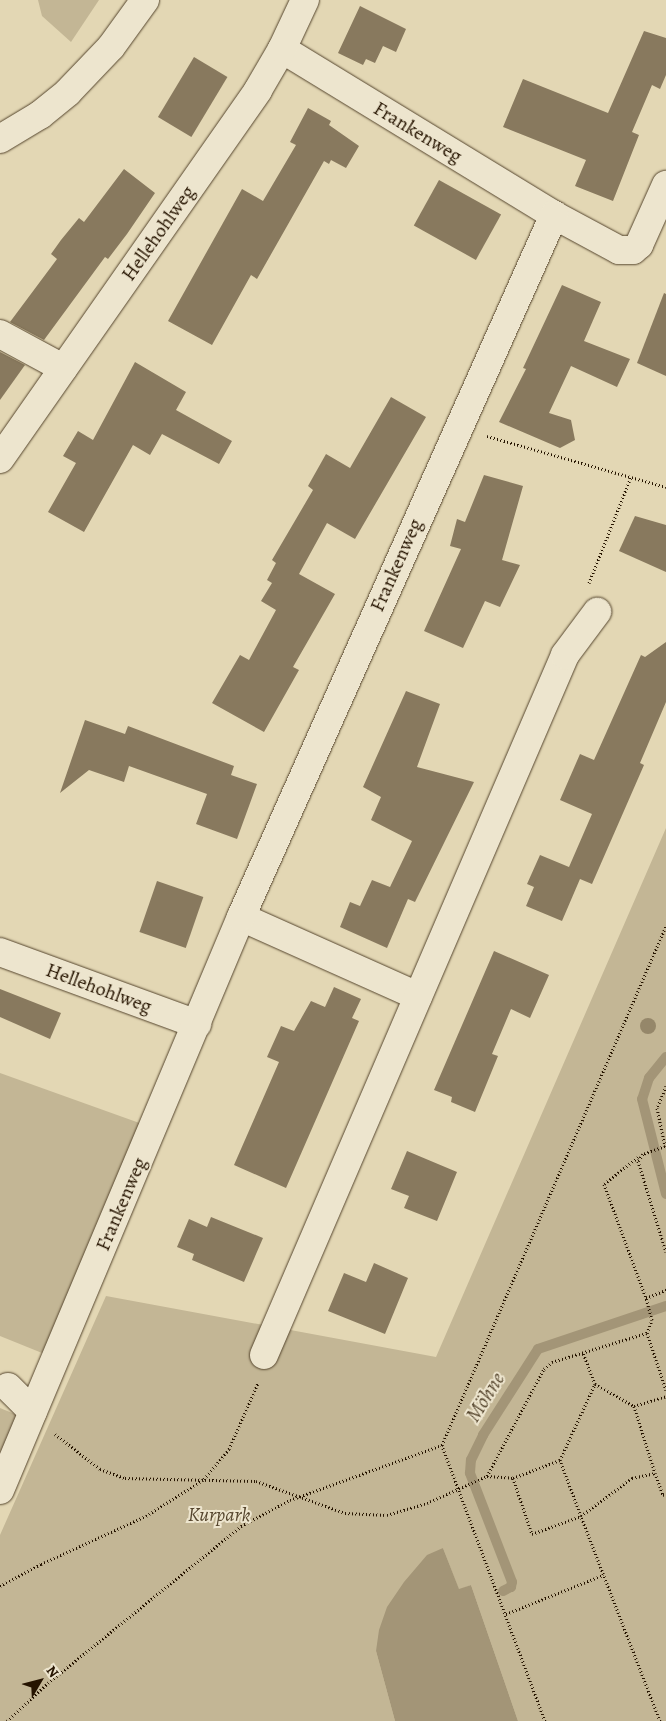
<!DOCTYPE html>
<meta charset="utf-8">
<style>
body{margin:0}
#map{position:relative;width:666px;height:1721px;overflow:hidden;background:#e3d7b4;font-family:Alegreya,serif}
div>[style]{position:absolute}
.green>*{inset:0;background:#c3b695}
.water>*{inset:0;background:#a39577}
.stream>*{height:10px;margin:-5px;padding:0 5px;transform-origin:5px;border-radius:5px;background:#a39577}
.building>*{inset:0;background:#88795e;transform-origin:0 0}
.path>*{height:3px;margin-top:-1.5px;transform-origin:0;background:repeating-linear-gradient(90deg,#261400 0 1px,transparent 0 3.5px)}
.roads{filter:drop-shadow(0 0 1px #55452d) drop-shadow(0 0 1px #55452d)}
.minor>*{height:28px;margin:-14px;padding:0 14px;transform-origin:14px;border-radius:14px;background:#ede5ce}
.trees>*{width:16px;height:16px;margin:-8px;border-radius:50%;background:#95876a}
span{translate:-50% -50%;white-space:nowrap;text-align:center;line-height:1.15;-webkit-text-stroke:4px #ede5ce;paint-order:stroke}
.street-label{font-size:20px;color:#261400}
.park-label{font-size:20px;color:#55452d;font-style:italic}
.water-label{font-size:21px;color:#584830;font-style:italic}
.north{position:absolute;left:15px;top:1656px;width:50px;height:50px;-webkit-text-stroke:4px #ede5ce;paint-order:stroke;rotate:53deg;font-size:14px;font-weight:700;line-height:20px;text-align:center;color:#261400}
.north::after{content:'';display:block;margin:auto;width:18px;height:22px;background:#261400;clip-path:polygon(50% 0,100% 100%,50% 72%,0 100%)}
</style>
<div id="map">
<div class="green">
<div style="clip-path:polygon(38px 0,99px 0,71px 42px,42px 16px)"></div>
<div style="clip-path:polygon(666px 828px,666px 1721px,518px 1721px,471px 1585px,459px 1590px,443px 1548px,376px 1651px,395px 1721px,0 1721px,0 1535px,106px 1296px,436px 1357px)"></div>
<div style="clip-path:polygon(0 1073px,145px 1125px,47px 1355px,0 1336px)"></div>
<div style="clip-path:polygon(0 1408px,17px 1415px,0 1455px)"></div>
</div>
<div class="water">
<div style="clip-path:polygon(443px 1548px,459px 1589px,471px 1585px,518px 1721px,395px 1721px,376px 1651px,379px 1630px,387px 1607px,404px 1582px,427px 1555px)"></div>
</div>
<div class="stream">
<div style="left:666px;top:1057px;width:27px;rotate:129deg"></div>
<div style="left:649px;top:1078px;width:22px;rotate:108deg"></div>
<div style="left:642px;top:1099px;width:98px;rotate:75.8deg"></div>
<div style="left:503px;top:1591px;width:9px;rotate:-27deg"></div>
<div style="left:511px;top:1587px;width:5px;rotate:-79deg"></div>
<div style="left:512px;top:1582px;width:117px;rotate:-111.1deg"></div>
<div style="left:470px;top:1473px;width:13px;rotate:-86deg"></div>
<div style="left:471px;top:1460px;width:28px;rotate:-64deg"></div>
<div style="left:483px;top:1435px;width:102px;rotate:-57.4deg"></div>
<div style="left:538px;top:1349px;width:135px;rotate:-18.6deg"></div>
</div>
<div class="building">
<div style="clip-path:polygon(360px 6px,406px 29px,396px 52px,383px 46px,375px 63px,366px 59px,363px 65px,338px 53px)"></div>
<div style="clip-path:polygon(644px 31px,666px 38px,666px 75px,660px 89px,652px 85px,632px 132px,639px 135px,613px 201px,575px 186px,586px 160px,503px 127px,523px 79px,608px 113px)"></div>
<div style="left:194px;top:57px;width:39px;height:70px;rotate:31deg"></div>
<div style="clip-path:polygon(308px 108px,331px 121px,329px 125px,359px 146px,346px 168px,331px 160px,329px 164px,324px 161px,257px 279px,251px 275px,212px 345px,168px 321px,242px 189px,263px 201px,296px 145px,290px 142px)"></div>
<div style="clip-path:polygon(124px 169px,155px 193px,127px 234px,108px 259px,105px 257px,44px 340px,10px 322px,57px 259px,51px 254px,61px 240px,79px 218px,84px 222px)"></div>
<div style="left:439px;top:180px;width:71px;height:52px;rotate:29deg"></div>
<div style="clip-path:polygon(562px 285px,601px 302px,584px 341px,630px 359px,617px 387px,571px 366px,549px 413px,571px 420px,575px 440px,560px 448px,499px 422px,526px 369px,523px 368px)"></div>
<div style="clip-path:polygon(664px 293px,666px 294px,666px 376px,637px 363px)"></div>
<div style="clip-path:polygon(0 352px,25px 365px,0 400px)"></div>
<div style="clip-path:polygon(135px 362px,186px 392px,176px 410px,232px 441px,219px 464px,162px 434px,150px 455px,133px 445px,84px 532px,48px 512px,76px 463px,63px 456px,78px 431px,93px 440px)"></div>
<div style="clip-path:polygon(391px 397px,426px 417px,355px 539px,327px 523px,299px 574px,335px 594px,293px 667px,299px 670px,264px 732px,212px 703px,240px 655px,249px 660px,276px 610px,261px 601px,272px 583px,267px 580px,276px 563px,272px 560px,313px 490px,308px 486px,326px 454px,350px 468px)"></div>
<div style="clip-path:polygon(484px 475px,523px 486px,502px 560px,520px 565px,500px 607px,485px 601px,463px 648px,424px 631px,461px 549px,450px 546px,457px 519px,465px 522px)"></div>
<div style="clip-path:polygon(635px 516px,666px 525px,666px 572px,619px 551px)"></div>
<div style="clip-path:polygon(666px 642px,666px 702px,640px 763px,644px 765px,592px 884px,580px 879px,562px 921px,526px 906px,534px 887px,527px 884px,540px 855px,569px 867px,592px 814px,560px 800px,580px 754px,594px 760px,641px 655px,645px 657px)"></div>
<div style="clip-path:polygon(406px 691px,440px 704px,417px 767px,474px 782px,415px 902px,408px 899px,387px 948px,340px 927px,350px 902px,360px 906px,372px 880px,390px 887px,412px 841px,371px 820px,381px 797px,363px 787px)"></div>
<div style="clip-path:polygon(85px 720px,125px 734px,128px 726px,234px 766px,231px 775px,257px 784px,237px 839px,196px 824px,207px 794px,129px 766px,124px 782px,89px 770px,60px 793px)"></div>
<div style="left:157px;top:881px;width:49px;height:54px;rotate:19deg"></div>
<div style="clip-path:polygon(494px 951px,549px 975px,530px 1018px,511px 1009px,492px 1054px,498px 1056px,475px 1112px,451px 1102px,452px 1097px,434px 1090px)"></div>
<div style="clip-path:polygon(334px 987px,361px 999px,352px 1018px,359px 1021px,286px 1188px,234px 1165px,279px 1062px,267px 1057px,281px 1026px,294px 1031px,311px 1001px,325px 1007px)"></div>
<div style="clip-path:polygon(0 989px,61px 1013px,50px 1039px,0 1017px)"></div>
<div style="clip-path:polygon(407px 1151px,457px 1172px,437px 1221px,404px 1208px,409px 1196px,391px 1189px)"></div>
<div style="clip-path:polygon(211px 1217px,263px 1238px,244px 1282px,192px 1260px,194px 1254px,177px 1247px,189px 1219px,207px 1227px)"></div>
<div style="clip-path:polygon(374px 1263px,408px 1278px,385px 1334px,328px 1311px,344px 1273px,366px 1282px)"></div>
</div>
<div class="path">
<div style="left:487px;top:436px;width:186px;rotate:15.9deg"></div>
<div style="left:589px;top:583px;width:114px;rotate:-68.4deg"></div>
<div style="left:666px;top:1086px;width:24px;rotate:112deg"></div>
<div style="left:657px;top:1108px;width:39px;rotate:78deg"></div>
<div style="left:665px;top:1146px;width:23px;rotate:160deg"></div>
<div style="left:643px;top:1154px;width:9px;rotate:126deg"></div>
<div style="left:638px;top:1161px;width:95px;rotate:72.9deg"></div>
<div style="left:638px;top:1157px;width:43px;rotate:141.5deg"></div>
<div style="left:604px;top:1184px;width:121px;rotate:69.8deg"></div>
<div style="left:647px;top:1333px;width:60px;rotate:71.6deg"></div>
<div style="left:595px;top:1384px;width:45px;rotate:29.4deg"></div>
<div style="left:634px;top:1406px;width:34px;rotate:-17deg"></div>
<div style="left:634px;top:1406px;width:70px;rotate:72.6deg"></div>
<div style="left:55px;top:1434px;width:57px;rotate:37.9deg"></div>
<div style="left:100px;top:1469px;width:27px;rotate:20deg"></div>
<div style="left:125px;top:1478px;width:131px;rotate:1.3deg"></div>
<div style="left:256px;top:1481px;width:95px;rotate:19.8deg"></div>
<div style="left:345px;top:1513px;width:42px;rotate:2.7deg"></div>
<div style="left:387px;top:1515px;width:42px;rotate:-16.7deg"></div>
<div style="left:427px;top:1503px;width:66px;rotate:-24.2deg"></div>
<div style="left:487px;top:1476px;width:26px;rotate:4deg"></div>
<div style="left:513px;top:1478px;width:50px;rotate:-21deg"></div>
<div style="left:560px;top:1460px;width:84px;rotate:-65.3deg"></div>
<div style="left:595px;top:1384px;width:34px;rotate:-111deg"></div>
<div style="left:487px;top:1476px;width:121px;rotate:-62deg"></div>
<div style="left:544px;top:1369px;width:11px;rotate:-41deg"></div>
<div style="left:552px;top:1362px;width:99px;rotate:-17deg"></div>
<div style="left:647px;top:1333px;width:14px;rotate:-69deg"></div>
<div style="left:652px;top:1320px;width:23px;rotate:-105deg"></div>
<div style="left:646px;top:1298px;width:22px;rotate:-22deg"></div>
<div style="left:513px;top:1478px;width:59px;rotate:71.3deg"></div>
<div style="left:532px;top:1534px;width:52px;rotate:-20.2deg"></div>
<div style="left:581px;top:1516px;width:60px;rotate:-110.6deg"></div>
<div style="left:0;top:1586px;width:47px;rotate:-28.2deg"></div>
<div style="left:41px;top:1564px;width:115px;rotate:-24.6deg"></div>
<div style="left:146px;top:1516px;width:69px;rotate:-32.5deg"></div>
<div style="left:204px;top:1479px;width:39px;rotate:-50deg"></div>
<div style="left:229px;top:1449px;width:72px;rotate:-66.3deg"></div>
<div style="left:506px;top:1614px;width:105px;rotate:-21.9deg"></div>
<div style="left:7px;top:1721px;width:56px;rotate:-42.8deg"></div>
<div style="left:48px;top:1683px;width:249px;rotate:-39.1deg"></div>
<div style="left:241px;top:1526px;width:55px;rotate:-28deg"></div>
<div style="left:290px;top:1500px;width:162px;rotate:-19.9deg"></div>
<div style="left:545px;top:1721px;width:295px;rotate:-110.5deg"></div>
<div style="left:442px;top:1445px;width:565px;rotate:-66.66deg"></div>
<div style="left:660px;top:1721px;width:220px;rotate:-111.1deg"></div>
<div style="left:581px;top:1516px;width:64px;rotate:-36.7deg"></div>
<div style="left:632px;top:1478px;width:24px;rotate:-12deg"></div>
<div style="left:655px;top:1473px;width:23px;rotate:70deg"></div>
<div style="left:663px;top:1495px;width:3px;rotate:-18deg"></div>
</div>
<div class="roads">
<div class="minor">
<div style="left:282px;top:49px;width:319px;rotate:31.4deg"></div>
<div style="left:554px;top:215px;width:74px;rotate:28.3deg"></div>
<div style="left:619px;top:250px;width:14px"></div>
<div style="left:633px;top:250px;width:8px;rotate:-40deg"></div>
<div style="left:639px;top:245px;width:66px;rotate:-65.8deg"></div>
<div style="left:0;top:139px;width:47px;rotate:-31deg"></div>
<div style="left:40px;top:115px;width:36px;rotate:-39deg"></div>
<div style="left:68px;top:92px;width:62px;rotate:-46.3deg"></div>
<div style="left:111px;top:47px;width:58px;rotate:-54.1deg"></div>
<div style="left:0;top:334px;width:72px;rotate:28.4deg"></div>
<div style="left:0;top:459px;width:450px;rotate:-55deg"></div>
<div style="left:258px;top:90px;width:48px;rotate:-59.7deg"></div>
<div style="left:282px;top:49px;width:54px;rotate:-64.9deg"></div>
<div style="left:241px;top:917px;width:194px;rotate:24.1deg"></div>
<div style="left:0;top:952px;width:210px;rotate:20.1deg"></div>
<div style="left:264px;top:1355px;width:762px;rotate:-66.73deg"></div>
<div style="left:565px;top:655px;width:54px;rotate:-53.3deg"></div>
<div style="left:8px;top:1387px;width:35px;rotate:45deg"></div>
<div style="left:0;top:1490px;width:622px;rotate:-67.19deg"></div>
<div style="left:241px;top:917px;width:769px;rotate:-65.97deg"></div>
</div>
</div>
<div class="trees">
<div style="left:648px;top:1026px"></div>
</div>
<div class="street-label">
<span style="left:418px;top:132px;rotate:31deg">Frankenweg</span>
<span style="left:158px;top:233px;rotate:-55deg">Hellehohlweg</span>
<span style="left:396px;top:565px;rotate:-66deg">Frankenweg</span>
<span style="left:99px;top:988px;rotate:20deg">Hellehohlweg</span>
<span style="left:121px;top:1204px;rotate:-67deg">Frankenweg</span>
</div>
<div class="park-label">
<span style="left:219px;top:1514px">Kurpark</span>
</div>
<div class="water-label">
<span style="left:485px;top:1397px;rotate:-58deg">Möhne</span>
</div>
<div class="north">N</div>
</div>
